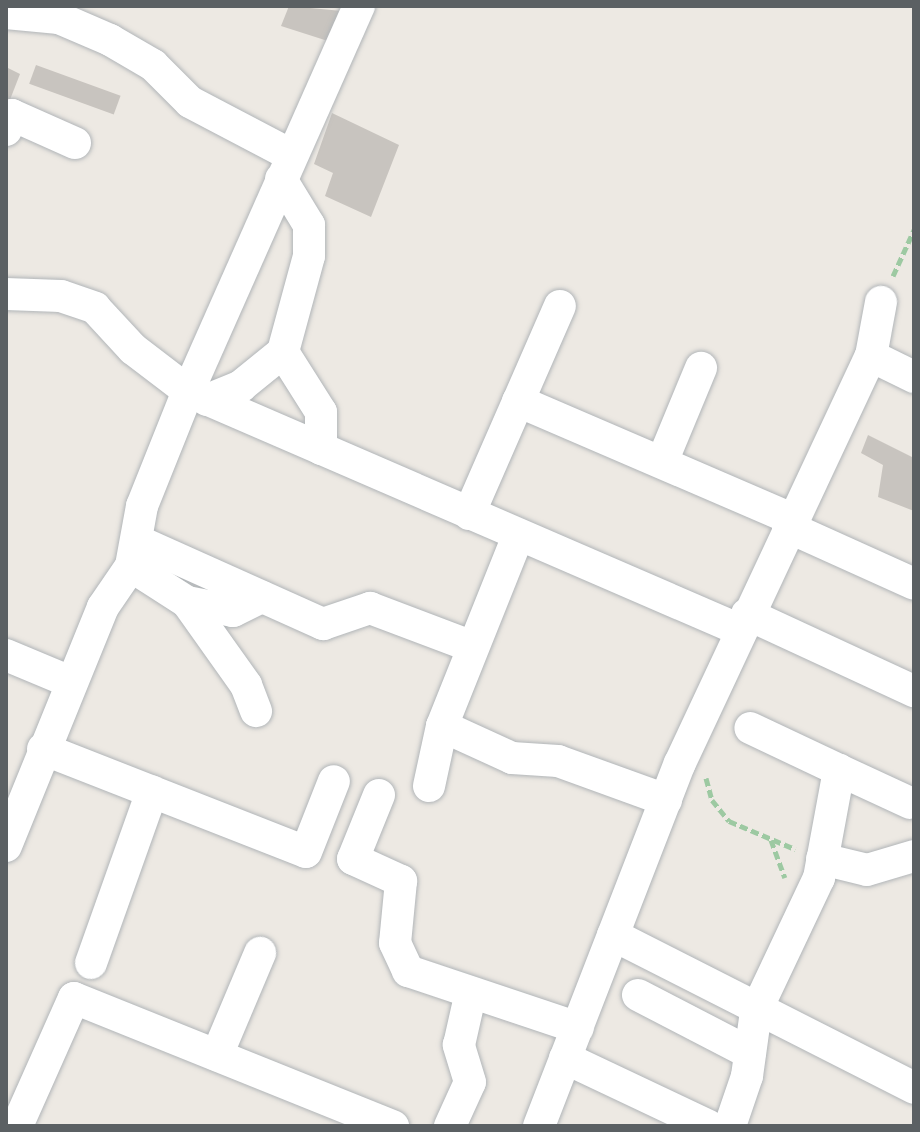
<!DOCTYPE html>
<style>
body{margin:0}
#map{position:relative;width:920px;height:1132px;overflow:hidden;background:#ede9e3;font-family:Lato,sans-serif}
div>[style]{position:absolute}
.building>*{inset:0;background:#c8c4bf;transform-origin:0 0}
.path>*{height:5px;margin-top:-2.5px;transform-origin:0;background:repeating-linear-gradient(90deg,#9dc9a2 0 8px,transparent 0 12px)}
.roads{filter:drop-shadow(0 0 2px #b1b5b8) drop-shadow(0 0 2px #b1b5b8)}
.minor>*{height:32px;margin:-16px;padding:0 16px;transform-origin:16px;border-radius:16px;background:#fff}
span{translate:-50% -50%;white-space:nowrap;text-align:center;line-height:1.15;-webkit-text-stroke:6px #fff;paint-order:stroke}
.frame{position:absolute;inset:0;border:8px solid #5b6063;pointer-events:none}
</style>
<div id="map">
<div class="building">
<div style="clip-path:polygon(289px 6px,342px 11px,331px 42px,281px 26px)"></div>
<div style="left:36px;top:65px;width:90px;height:20px;rotate:20deg"></div>
<div style="clip-path:polygon(6px 67px,20px 74px,6px 110px)"></div>
<div style="clip-path:polygon(332px 113px,399px 145px,371px 217px,325px 196px,333px 173px,314px 164px)"></div>
<div style="clip-path:polygon(868px 435px,914px 458px,914px 511px,878px 497px,883px 465px,861px 453px)"></div>
</div>
<div class="path">
<div style="left:893px;top:276px;width:51px;rotate:-65.5deg"></div>
<div style="left:706px;top:778px;width:23px;rotate:75deg"></div>
<div style="left:712px;top:800px;width:27px;rotate:51deg"></div>
<div style="left:729px;top:821px;width:72px;rotate:23deg"></div>
<div style="left:771px;top:840px;width:40px;rotate:69.8deg"></div>
</div>
<div class="roads">
<div class="minor">
<div style="left:359px;top:6px;width:421px;rotate:113.9deg"></div>
<div style="left:188px;top:391px;width:602px;rotate:23.41deg"></div>
<div style="left:6px;top:13px;width:53px;rotate:5.4deg"></div>
<div style="left:59px;top:18px;width:56px;rotate:23.3deg"></div>
<div style="left:110px;top:40px;width:50px;rotate:30.2deg"></div>
<div style="left:153px;top:65px;width:52px;rotate:45deg"></div>
<div style="left:190px;top:102px;width:114px;rotate:27.7deg"></div>
<div style="left:6px;top:130px;width:16px;rotate:-68deg"></div>
<div style="left:12px;top:115px;width:69px;rotate:24deg"></div>
<div style="left:281px;top:179px;width:54px;rotate:58.7deg"></div>
<div style="left:309px;top:225px;width:31px;rotate:90deg"></div>
<div style="left:309px;top:256px;width:99px;rotate:105.2deg"></div>
<div style="left:283px;top:352px;width:71px;rotate:57.7deg"></div>
<div style="left:321px;top:412px;width:37px;rotate:90deg"></div>
<div style="left:6px;top:294px;width:55px;rotate:2.1deg"></div>
<div style="left:61px;top:296px;width:36px;rotate:19deg"></div>
<div style="left:95px;top:308px;width:56px;rotate:47.2deg"></div>
<div style="left:133px;top:349px;width:69px;rotate:37.4deg"></div>
<div style="left:188px;top:391px;width:124px;rotate:111.8deg"></div>
<div style="left:142px;top:506px;width:61px;rotate:100.4deg"></div>
<div style="left:131px;top:566px;width:50px;rotate:124.3deg"></div>
<div style="left:103px;top:607px;width:258px;rotate:112.1deg"></div>
<div style="left:871px;top:356px;width:48px;rotate:26deg"></div>
<div style="left:207px;top:400px;width:37px;rotate:-22deg"></div>
<div style="left:241px;top:386px;width:54px;rotate:-39deg"></div>
<div style="left:518px;top:401px;width:298px;rotate:23.3deg"></div>
<div style="left:662px;top:462px;width:102px;rotate:-67.5deg"></div>
<div style="left:469px;top:514px;width:227px;rotate:-66.4deg"></div>
<div style="left:788px;top:527px;width:138px;rotate:24.3deg"></div>
<div style="left:138px;top:541px;width:203px;rotate:24.2deg"></div>
<div style="left:323px;top:624px;width:50px;rotate:-18.8deg"></div>
<div style="left:370px;top:608px;width:110px;rotate:20.7deg"></div>
<div style="left:131px;top:566px;width:67px;rotate:32.7deg"></div>
<div style="left:187px;top:602px;width:102px;rotate:54.6deg"></div>
<div style="left:246px;top:685px;width:28px;rotate:69deg"></div>
<div style="left:187px;top:602px;width:47px;rotate:11.1deg"></div>
<div style="left:233px;top:611px;width:32px;rotate:-26deg"></div>
<div style="left:747px;top:614px;width:184px;rotate:24.8deg"></div>
<div style="left:6px;top:655px;width:70px;rotate:22.6deg"></div>
<div style="left:442px;top:726px;width:205px;rotate:-68.2deg"></div>
<div style="left:43px;top:749px;width:282px;rotate:21.4deg"></div>
<div style="left:306px;top:852px;width:76px;rotate:-68.5deg"></div>
<div style="left:839px;top:770px;width:78px;rotate:24.9deg"></div>
<div style="left:429px;top:786px;width:61px;rotate:-77.8deg"></div>
<div style="left:442px;top:726px;width:77px;rotate:24.6deg"></div>
<div style="left:512px;top:758px;width:46px;rotate:3.7deg"></div>
<div style="left:558px;top:761px;width:115px;rotate:19.9deg"></div>
<div style="left:379px;top:795px;width:69px;rotate:112.1deg"></div>
<div style="left:353px;top:859px;width:53px;rotate:24.6deg"></div>
<div style="left:401px;top:881px;width:62px;rotate:95.5deg"></div>
<div style="left:395px;top:943px;width:31px;rotate:65deg"></div>
<div style="left:408px;top:971px;width:179px;rotate:18.5deg"></div>
<div style="left:822px;top:859px;width:46px;rotate:13.7deg"></div>
<div style="left:867px;top:870px;width:49px;rotate:-16.6deg"></div>
<div style="left:613px;top:935px;width:338px;rotate:26.9deg"></div>
<div style="left:91px;top:963px;width:182px;rotate:-70.4deg"></div>
<div style="left:638px;top:995px;width:126px;rotate:27.4deg"></div>
<div style="left:217px;top:1055px;width:111px;rotate:-67.1deg"></div>
<div style="left:565px;top:1058px;width:159px;rotate:25.3deg"></div>
<div style="left:17px;top:1126px;width:140px;rotate:-66deg"></div>
<div style="left:74px;top:998px;width:344px;rotate:21.9deg"></div>
<div style="left:450px;top:1126px;width:48px;rotate:-65.6deg"></div>
<div style="left:470px;top:1082px;width:39px;rotate:-107deg"></div>
<div style="left:459px;top:1045px;width:50px;rotate:-77.3deg"></div>
<div style="left:539px;top:1126px;width:389px;rotate:-68.8deg"></div>
<div style="left:680px;top:763px;width:450px;rotate:-64.9deg"></div>
<div style="left:871px;top:356px;width:55px;rotate:-79.5deg"></div>
<div style="left:730px;top:1126px;width:53px;rotate:-71.2deg"></div>
<div style="left:747px;top:1076px;width:66px;rotate:-82.1deg"></div>
<div style="left:756px;top:1011px;width:147px;rotate:-64.7deg"></div>
<div style="left:819px;top:878px;width:110px;rotate:-79.5deg"></div>
<div style="left:839px;top:770px;width:98px;rotate:-154.7deg"></div>
</div>
</div>
<div class="frame"></div>
</div>
